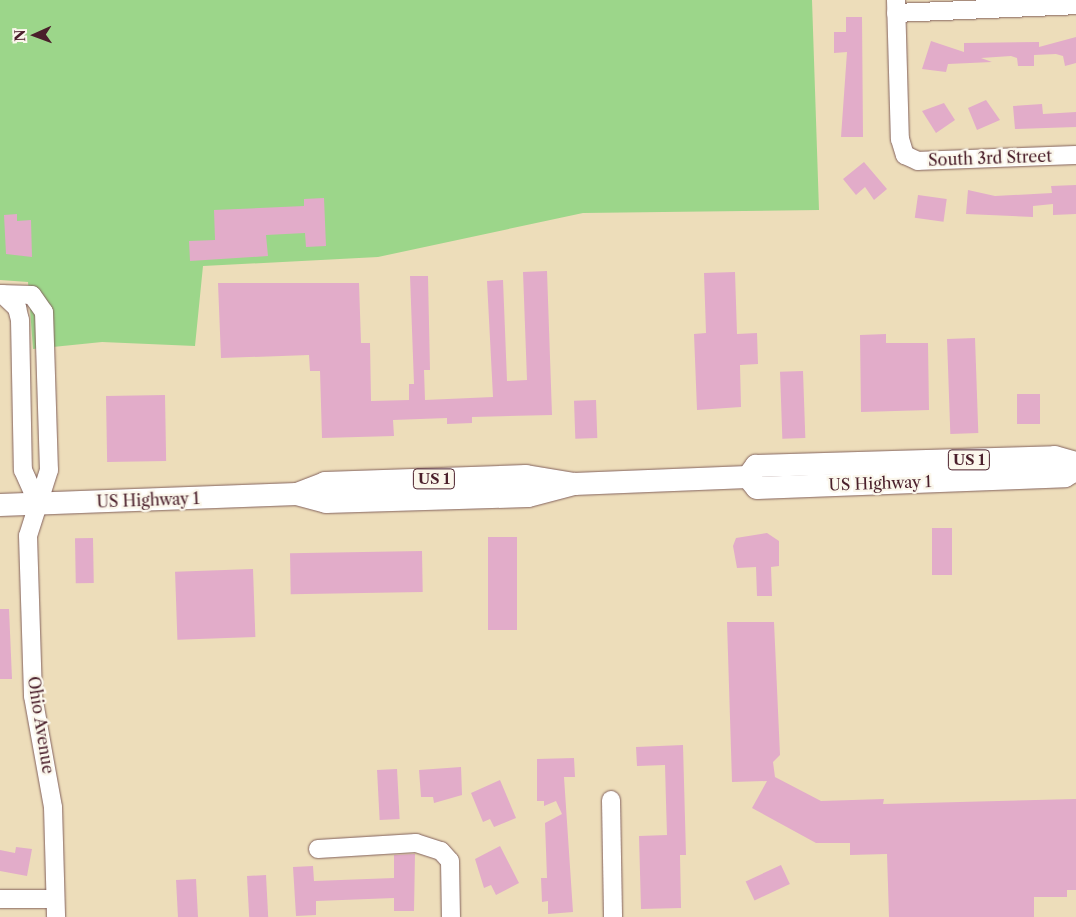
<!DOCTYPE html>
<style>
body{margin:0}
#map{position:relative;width:1076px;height:917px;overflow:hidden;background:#edddba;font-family:"Libre Caslon Text",serif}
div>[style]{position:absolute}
.green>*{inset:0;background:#9cd68a}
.building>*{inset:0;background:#e2acc9;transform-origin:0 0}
.roads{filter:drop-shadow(0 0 1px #83625d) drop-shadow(0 0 1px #83625d)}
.minor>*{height:18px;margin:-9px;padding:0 9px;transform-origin:9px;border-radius:9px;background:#fff}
.major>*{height:22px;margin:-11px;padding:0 11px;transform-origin:11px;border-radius:11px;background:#fff}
span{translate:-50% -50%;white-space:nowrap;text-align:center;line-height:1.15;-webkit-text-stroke:4.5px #fbf7ec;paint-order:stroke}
.shield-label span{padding:1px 4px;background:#fbf7ec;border:1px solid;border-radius:4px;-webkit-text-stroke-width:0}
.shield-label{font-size:15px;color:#4a1f2b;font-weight:700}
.street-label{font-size:16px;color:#4a1f2b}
.north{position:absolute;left:10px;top:10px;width:50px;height:50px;-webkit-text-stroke:4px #fbf7ec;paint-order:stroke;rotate:268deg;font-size:14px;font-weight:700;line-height:20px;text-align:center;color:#4a1f2b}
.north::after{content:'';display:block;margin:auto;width:18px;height:22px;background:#4a1f2b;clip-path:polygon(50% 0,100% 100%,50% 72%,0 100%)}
</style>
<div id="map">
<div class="green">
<div style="clip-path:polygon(0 0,812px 0,819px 210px,583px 213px,378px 257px,203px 266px,195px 346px,102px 342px,33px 349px,28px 282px,0 280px)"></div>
</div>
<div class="building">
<div style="clip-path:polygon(846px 17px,862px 17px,863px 137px,841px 137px,847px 52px,834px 53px,834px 32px,846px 32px)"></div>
<div style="clip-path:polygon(1076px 37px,1076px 63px,1065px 66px,1063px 56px,1056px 54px,1034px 55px,1034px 66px,1018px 66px,1017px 58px,1011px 56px,981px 58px,992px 62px,948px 64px,946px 72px,922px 69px,931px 41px,964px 52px,964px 43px,1039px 42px,1039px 47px)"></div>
<div style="clip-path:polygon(986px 100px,1000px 120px,977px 130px,968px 108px)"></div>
<div style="clip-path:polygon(944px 103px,955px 120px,936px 133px,922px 111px)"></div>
<div style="clip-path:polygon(1042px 104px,1043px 114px,1076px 112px,1076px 127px,1015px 129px,1013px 106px)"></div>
<div style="clip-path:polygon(864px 162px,887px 189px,874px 200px,865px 187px,856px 195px,843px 179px)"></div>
<div style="clip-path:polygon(1076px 185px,1076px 214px,1053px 215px,1053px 204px,1033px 206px,1033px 217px,966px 214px,968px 190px,995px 196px,1052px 193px,1051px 186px)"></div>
<div style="left:918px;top:195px;width:29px;height:23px;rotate:8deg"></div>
<div style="clip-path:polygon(324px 198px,326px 246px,306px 247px,305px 233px,266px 235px,268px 256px,190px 261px,189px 241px,215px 240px,214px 210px,304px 206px,304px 199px)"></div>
<div style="clip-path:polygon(17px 214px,17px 221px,31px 220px,32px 257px,6px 254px,4px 215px)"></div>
<div style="clip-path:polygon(547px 271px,552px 415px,472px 417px,472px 423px,447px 424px,447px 418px,393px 420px,394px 436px,322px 438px,320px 371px,310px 371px,309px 355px,221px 358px,218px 283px,359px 283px,361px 343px,370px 343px,371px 401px,409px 400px,409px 384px,414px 384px,410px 276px,428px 276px,430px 370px,424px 370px,425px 400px,493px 397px,487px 281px,503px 280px,507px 381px,527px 380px,523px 272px)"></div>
<div style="clip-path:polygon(735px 272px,737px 334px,757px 333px,758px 364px,740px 365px,741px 407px,697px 410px,694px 334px,706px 333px,704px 273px)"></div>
<div style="clip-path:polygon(886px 334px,886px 343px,928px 343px,929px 410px,861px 412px,860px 335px)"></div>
<div style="left:975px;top:338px;width:95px;height:28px;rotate:88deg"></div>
<div style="left:803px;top:371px;width:67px;height:23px;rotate:88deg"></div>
<div style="left:1017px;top:394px;width:23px;height:30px"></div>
<div style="left:165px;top:395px;width:66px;height:59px;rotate:89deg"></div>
<div style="left:596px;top:400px;width:38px;height:22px;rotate:88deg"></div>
<div style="left:932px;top:528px;width:20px;height:47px"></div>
<div style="clip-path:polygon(767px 533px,779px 541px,779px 566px,771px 567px,772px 596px,757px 596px,756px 567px,737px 568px,733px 546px,736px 538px)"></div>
<div style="left:488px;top:537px;width:29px;height:93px"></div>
<div style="left:93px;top:538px;width:45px;height:18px;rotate:89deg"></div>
<div style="left:422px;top:551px;width:41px;height:132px;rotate:89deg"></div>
<div style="left:253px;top:569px;width:68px;height:78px;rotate:88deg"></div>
<div style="clip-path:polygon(0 609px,9px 609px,12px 679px,0 679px)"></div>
<div style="clip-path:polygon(727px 622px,774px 622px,780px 755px,773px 762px,775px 777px,821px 801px,884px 799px,883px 804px,1076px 799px,1076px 890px,1067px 890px,1067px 897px,1034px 897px,1034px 917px,889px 917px,887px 854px,850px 855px,850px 843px,816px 843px,752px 808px,767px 781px,732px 782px)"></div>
<div style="clip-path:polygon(683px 745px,686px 855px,680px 855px,681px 908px,641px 909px,639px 836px,667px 835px,666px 802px,665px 765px,637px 766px,636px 747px)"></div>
<div style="clip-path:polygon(574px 758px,575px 777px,564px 777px,573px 912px,548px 914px,548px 901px,542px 902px,541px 878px,547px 878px,545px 823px,562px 814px,556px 801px,544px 806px,544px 801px,537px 801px,537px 759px)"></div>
<div style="clip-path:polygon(461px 767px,462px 795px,434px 803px,433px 797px,421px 797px,419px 770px)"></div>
<div style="left:397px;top:769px;width:50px;height:20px;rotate:87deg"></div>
<div style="clip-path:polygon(500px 780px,516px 818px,494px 827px,490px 819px,483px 822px,471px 793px)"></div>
<div style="clip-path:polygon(500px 846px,519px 883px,496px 895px,491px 885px,484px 888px,475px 859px)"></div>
<div style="clip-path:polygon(16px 847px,32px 849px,27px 876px,0 871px,0 850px,15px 853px)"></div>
<div style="clip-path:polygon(415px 854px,414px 911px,394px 911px,394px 898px,316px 901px,316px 915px,296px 916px,293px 867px,313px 866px,314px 881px,394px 878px,394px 855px)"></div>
<div style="left:781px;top:865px;width:21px;height:39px;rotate:65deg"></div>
<div style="left:266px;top:875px;width:42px;height:19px;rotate:87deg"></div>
<div style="left:196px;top:879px;width:38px;height:20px;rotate:87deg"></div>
</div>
<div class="roads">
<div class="minor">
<div style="left:896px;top:0;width:139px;rotate:88.4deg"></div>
<div style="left:900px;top:139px;width:17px;rotate:73deg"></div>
<div style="left:905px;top:155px;width:14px;rotate:25deg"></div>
<div style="left:918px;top:161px;width:158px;rotate:-2.2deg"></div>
<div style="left:896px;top:13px;width:180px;rotate:-2.5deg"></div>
<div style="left:0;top:294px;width:32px;rotate:2deg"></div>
<div style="left:32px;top:295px;width:21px;rotate:55deg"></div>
<div style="left:44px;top:312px;width:158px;rotate:88.2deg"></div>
<div style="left:49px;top:470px;width:69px;rotate:107.7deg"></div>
<div style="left:28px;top:536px;width:160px;rotate:88.2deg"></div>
<div style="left:33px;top:696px;width:113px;rotate:79.8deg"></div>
<div style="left:53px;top:807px;width:110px;rotate:88.4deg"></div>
<div style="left:2px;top:294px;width:21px;rotate:43deg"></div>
<div style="left:17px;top:308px;width:12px;rotate:76deg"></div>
<div style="left:20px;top:320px;width:150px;rotate:88.9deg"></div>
<div style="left:23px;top:470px;width:36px;rotate:66deg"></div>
<div style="left:611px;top:800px;width:117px;rotate:89deg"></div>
<div style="left:318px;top:849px;width:98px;rotate:-3.5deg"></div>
<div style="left:416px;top:843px;width:26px;rotate:18deg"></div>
<div style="left:441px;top:851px;width:13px;rotate:48deg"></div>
<div style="left:450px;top:861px;width:56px;rotate:89deg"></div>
<div style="left:0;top:899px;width:55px"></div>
</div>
<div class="major">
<div style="left:748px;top:477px;width:14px;rotate:51deg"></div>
<div style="left:757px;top:488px;width:308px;rotate:-2.2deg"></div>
<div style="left:1065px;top:476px;width:13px;rotate:-29deg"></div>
<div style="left:748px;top:477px;width:14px;rotate:-54deg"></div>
<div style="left:756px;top:466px;width:299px;rotate:-1.7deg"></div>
<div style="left:1055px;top:457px;width:22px;rotate:16deg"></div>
<div style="left:297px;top:494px;width:30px;rotate:-21deg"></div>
<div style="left:325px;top:483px;width:201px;rotate:-2deg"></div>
<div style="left:526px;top:476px;width:49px;rotate:9.5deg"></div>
<div style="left:574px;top:484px;width:174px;rotate:-2.3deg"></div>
<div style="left:0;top:505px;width:297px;rotate:-2.1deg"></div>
<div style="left:297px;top:494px;width:30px;rotate:15deg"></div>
<div style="left:326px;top:502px;width:202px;rotate:-1.7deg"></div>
<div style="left:528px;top:496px;width:48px;rotate:-14.6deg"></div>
</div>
</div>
<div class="shield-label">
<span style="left:969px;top:460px">US 1</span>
<span style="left:434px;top:479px">US 1</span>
</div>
<div class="street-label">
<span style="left:990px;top:158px;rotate:-2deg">South 3rd Street</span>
<span style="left:880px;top:483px;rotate:-2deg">US Highway 1</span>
<span style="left:148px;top:500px;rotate:-2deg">US Highway 1</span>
<span style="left:41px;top:725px;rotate:81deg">Ohio Avenue</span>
</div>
<div class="north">N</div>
</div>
